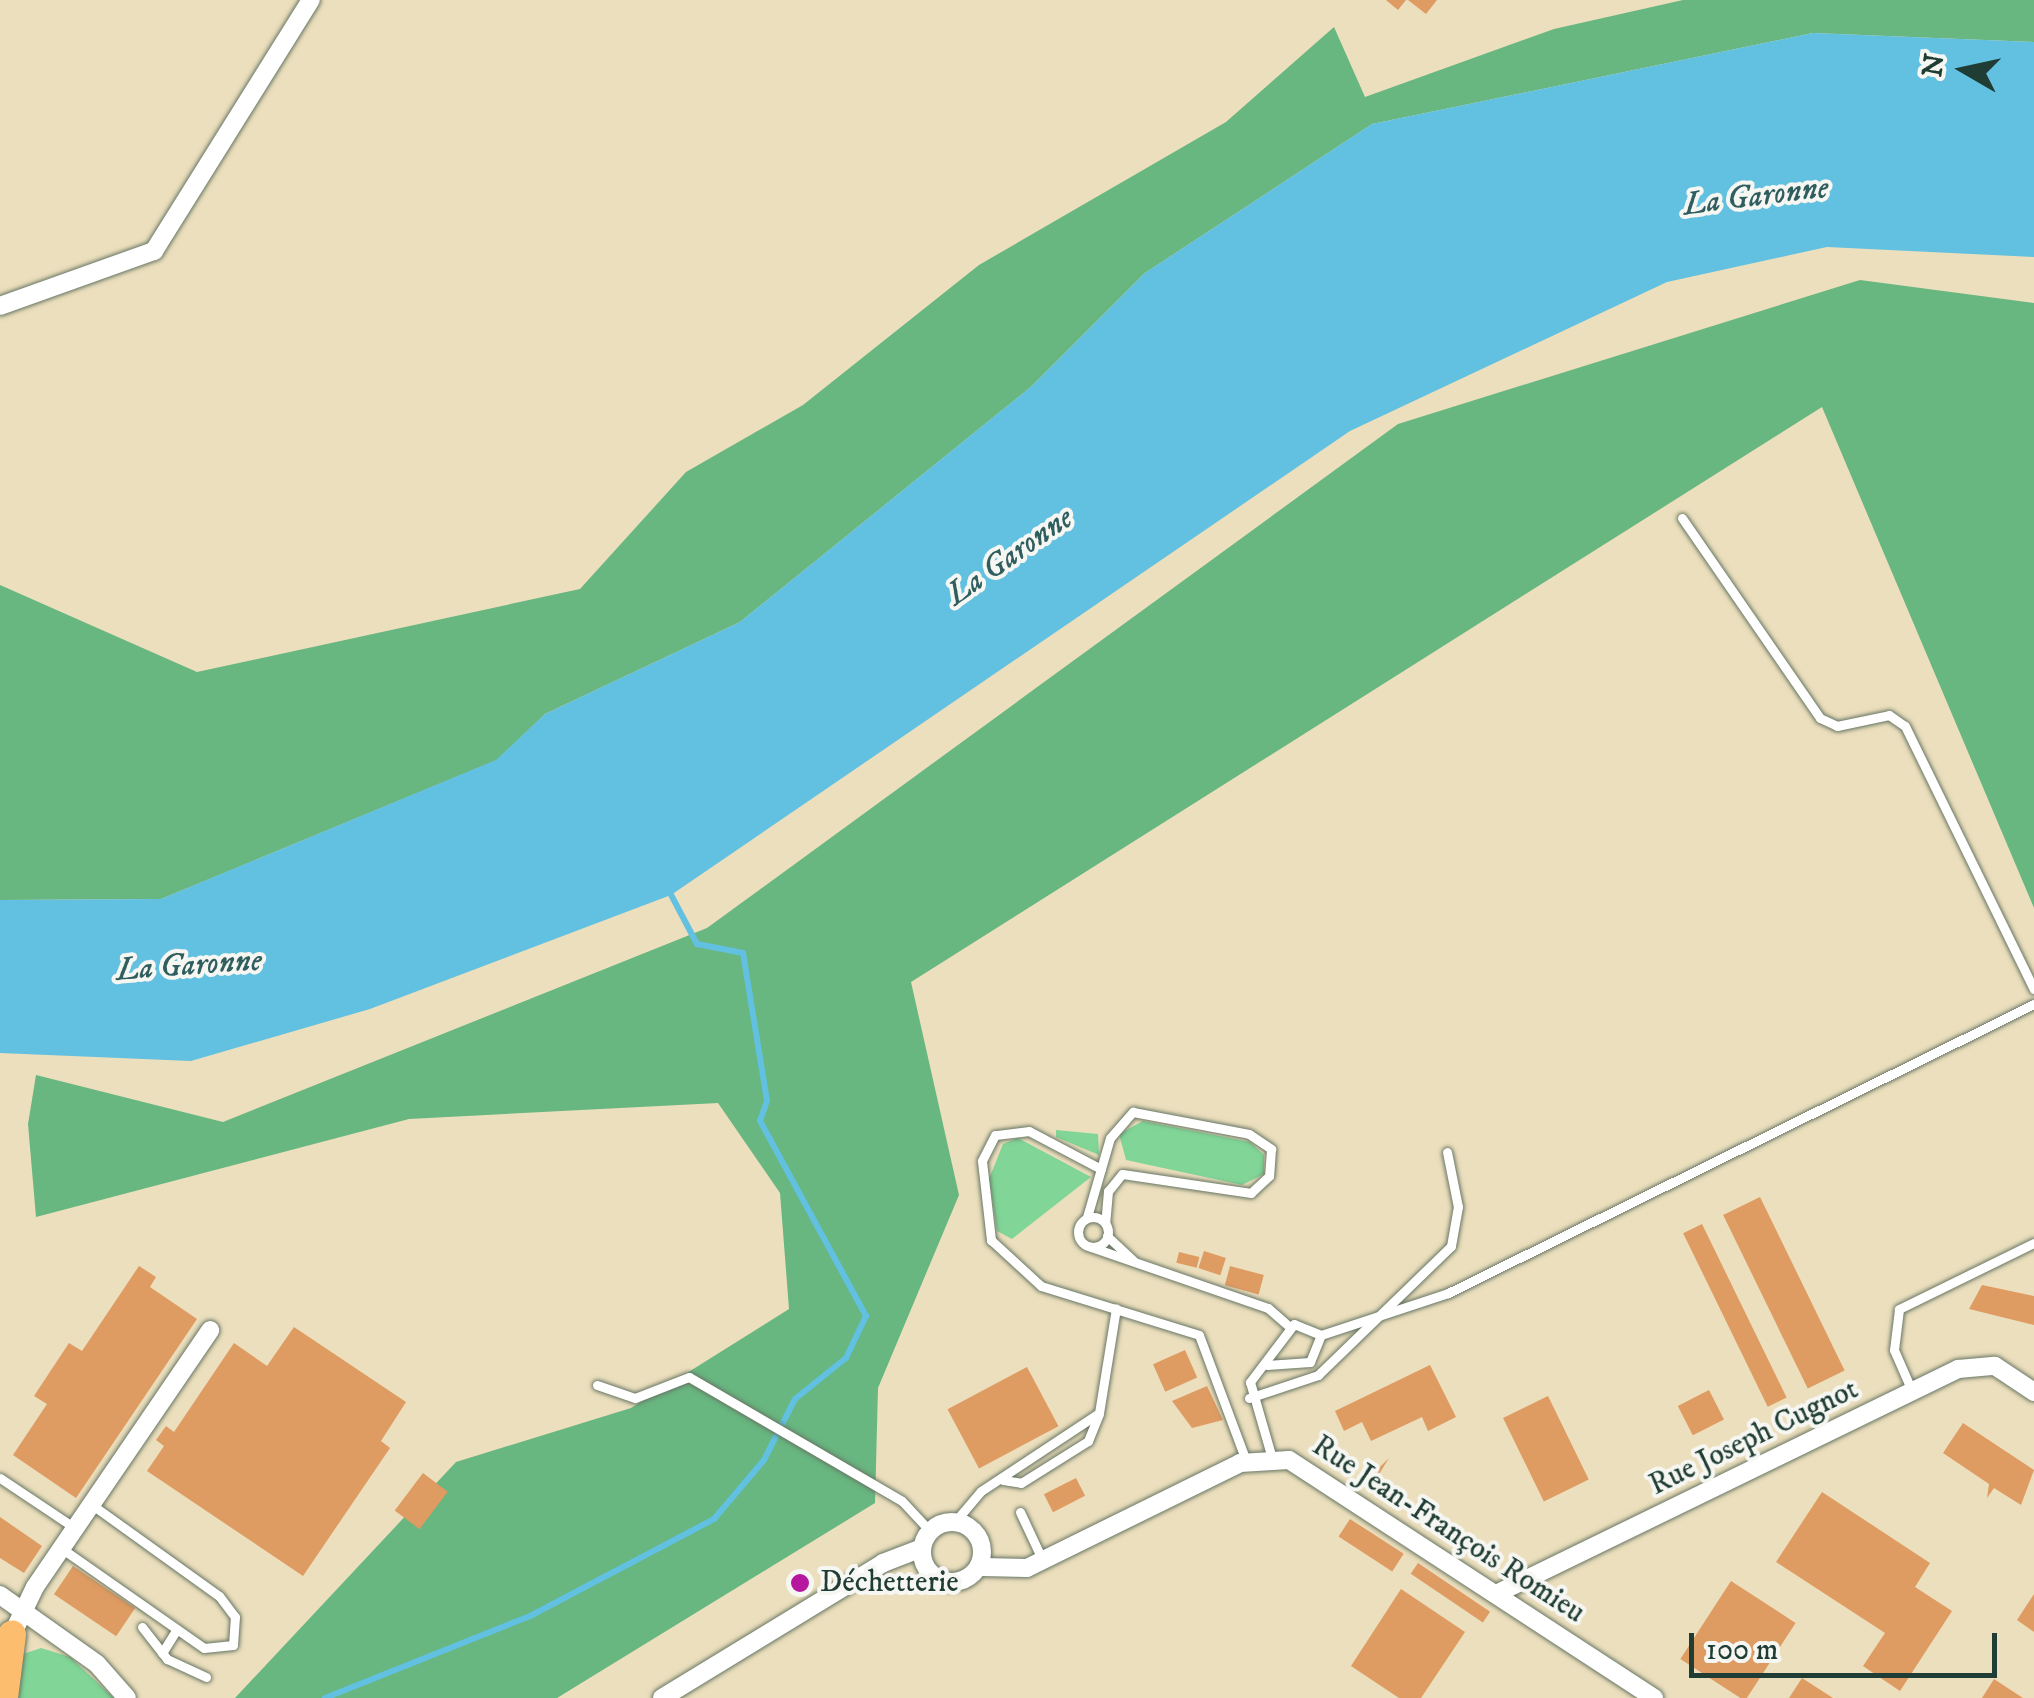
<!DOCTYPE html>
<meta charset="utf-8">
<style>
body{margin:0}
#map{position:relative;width:2034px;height:1698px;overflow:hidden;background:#ecdfbd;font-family:"IM FELL DW Pica",serif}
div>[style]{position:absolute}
.green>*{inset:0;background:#81d597}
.forest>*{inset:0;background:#68b680}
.water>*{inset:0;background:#62c0e0}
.stream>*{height:6px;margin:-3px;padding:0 3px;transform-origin:3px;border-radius:3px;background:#62c0e0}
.building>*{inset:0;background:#de9b62;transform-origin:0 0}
.roads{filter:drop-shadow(0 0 2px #677664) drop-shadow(0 0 2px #677664)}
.service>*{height:9px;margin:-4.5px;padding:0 4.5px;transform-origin:4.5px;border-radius:4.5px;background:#fff}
.service>.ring{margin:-4.5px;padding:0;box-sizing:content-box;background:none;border:9px solid #fff;border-radius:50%}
.minor>*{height:18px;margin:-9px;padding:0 9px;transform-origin:9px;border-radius:9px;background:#fff}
.minor>.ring{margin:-9px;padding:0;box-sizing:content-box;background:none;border:18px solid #fff;border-radius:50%}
.primary>*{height:28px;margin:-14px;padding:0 14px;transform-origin:14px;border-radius:14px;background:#fcbd6f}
.dots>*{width:28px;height:28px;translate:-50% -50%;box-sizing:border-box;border:5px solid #f6f6f2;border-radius:50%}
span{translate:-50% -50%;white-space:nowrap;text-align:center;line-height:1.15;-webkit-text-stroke:8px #f6f6f2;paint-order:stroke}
.street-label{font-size:30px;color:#1f3d34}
.poi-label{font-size:30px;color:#1f3d34}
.left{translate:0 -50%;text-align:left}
.water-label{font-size:32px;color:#305e5f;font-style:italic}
.north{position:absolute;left:1914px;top:20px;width:100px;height:100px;-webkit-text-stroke:8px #f6f6f2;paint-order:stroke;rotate:279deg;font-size:28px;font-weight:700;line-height:40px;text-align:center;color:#1f3d34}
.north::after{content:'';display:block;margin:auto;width:35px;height:45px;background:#1f3d34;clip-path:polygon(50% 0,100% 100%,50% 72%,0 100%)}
.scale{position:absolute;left:1689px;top:1633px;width:308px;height:45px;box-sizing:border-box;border:5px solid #1f3d34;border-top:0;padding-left:12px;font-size:30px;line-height:35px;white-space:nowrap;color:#1f3d34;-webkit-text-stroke:8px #f6f6f2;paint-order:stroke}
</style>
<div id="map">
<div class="green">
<div style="clip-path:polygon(1143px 1121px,1250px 1142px,1264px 1155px,1264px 1174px,1242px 1185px,1126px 1160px,1119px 1134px)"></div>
<div style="clip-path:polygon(1056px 1130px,1098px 1134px,1099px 1155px,1056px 1137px)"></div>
<div style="clip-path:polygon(1018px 1138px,1091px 1177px,1012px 1239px,997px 1231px,989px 1179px,1003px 1144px)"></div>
<div style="clip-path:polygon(41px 1648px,70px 1657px,114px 1698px,15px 1698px,20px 1655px)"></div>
</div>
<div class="forest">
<div style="clip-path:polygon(1683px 0,2034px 0,2034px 42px,1813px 33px,1372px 124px,1145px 273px,1032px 386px,740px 622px,545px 714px,497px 760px,161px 899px,0 900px,0 585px,197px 672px,580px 589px,686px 472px,803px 405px,979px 265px,1226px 122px,1334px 27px,1365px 97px,1554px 29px)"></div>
<div style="clip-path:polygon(1860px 280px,2034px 303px,2034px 908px,1822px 407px,911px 982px,959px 1195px,878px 1388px,875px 1503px,557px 1698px,235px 1698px,456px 1462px,631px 1408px,789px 1309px,780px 1193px,718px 1103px,409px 1119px,36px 1217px,28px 1124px,36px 1075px,223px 1122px,707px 928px,1398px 424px)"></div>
</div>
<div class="water">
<div style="clip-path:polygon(1813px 33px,2034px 42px,2034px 257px,1827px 247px,1667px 282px,1350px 431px,671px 895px,370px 1009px,191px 1061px,0 1053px,0 900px,161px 899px,496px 760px,545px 714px,740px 622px,1032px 386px,1145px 273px,1372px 124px)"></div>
</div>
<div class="stream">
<div style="left:325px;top:1698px;width:223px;rotate:-21.8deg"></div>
<div style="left:532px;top:1615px;width:206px;rotate:-27.8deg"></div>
<div style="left:714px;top:1519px;width:77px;rotate:-49.7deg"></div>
<div style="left:764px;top:1460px;width:68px;rotate:-63.1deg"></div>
<div style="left:795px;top:1399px;width:65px;rotate:-38.8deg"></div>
<div style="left:846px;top:1358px;width:47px;rotate:-64.5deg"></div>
<div style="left:866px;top:1316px;width:222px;rotate:-118.5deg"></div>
<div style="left:760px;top:1121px;width:21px;rotate:-71deg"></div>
<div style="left:767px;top:1101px;width:150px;rotate:-99.2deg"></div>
<div style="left:743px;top:953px;width:47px;rotate:-168.9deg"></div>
<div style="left:697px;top:944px;width:64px;rotate:-117.8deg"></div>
</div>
<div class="building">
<div style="clip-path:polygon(1386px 0,1406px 0,1398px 10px)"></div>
<div style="clip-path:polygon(1408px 0,1437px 0,1426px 14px)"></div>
<div style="left:1760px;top:1197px;width:193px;height:41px;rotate:64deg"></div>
<div style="left:1702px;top:1224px;width:193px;height:21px;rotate:64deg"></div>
<div style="left:1204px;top:1251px;width:23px;height:18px;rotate:18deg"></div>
<div style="left:1179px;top:1252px;width:21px;height:11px;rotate:14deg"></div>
<div style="clip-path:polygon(139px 1266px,156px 1277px,150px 1287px,197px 1319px,76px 1498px,13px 1455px,47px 1404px,34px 1396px,69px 1343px,82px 1351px)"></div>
<div style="left:1230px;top:1266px;width:35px;height:20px;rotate:15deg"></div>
<div style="clip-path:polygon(1982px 1285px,2034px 1296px,2034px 1325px,1969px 1309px)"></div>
<div style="clip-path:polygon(294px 1327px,406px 1402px,381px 1441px,390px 1448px,303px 1576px,147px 1471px,164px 1446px,156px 1440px,166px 1426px,174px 1432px,234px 1343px,267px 1366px)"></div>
<div style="left:1185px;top:1350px;width:30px;height:35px;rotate:66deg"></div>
<div style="clip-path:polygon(1430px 1365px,1456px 1417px,1428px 1431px,1422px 1417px,1371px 1441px,1362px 1422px,1344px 1431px,1335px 1411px)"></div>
<div style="left:1027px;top:1367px;width:67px;height:90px;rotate:62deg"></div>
<div style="clip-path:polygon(1207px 1386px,1223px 1420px,1192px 1428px,1172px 1401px)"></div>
<div style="left:1709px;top:1390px;width:33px;height:35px;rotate:63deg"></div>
<div style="left:1548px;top:1396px;width:93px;height:50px;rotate:64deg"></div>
<div style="clip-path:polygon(1963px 1423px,2034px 1470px,2021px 1505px,1994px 1488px,1987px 1498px,1989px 1484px,1943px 1453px)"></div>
<div style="clip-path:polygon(1389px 1458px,1371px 1487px,1364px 1483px)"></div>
<div style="left:423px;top:1473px;width:31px;height:47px;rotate:37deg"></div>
<div style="left:1076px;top:1478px;width:20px;height:36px;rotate:63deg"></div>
<div style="clip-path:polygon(1822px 1492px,1930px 1563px,1915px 1587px,1952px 1611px,1900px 1691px,1863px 1666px,1885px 1633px,1776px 1562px)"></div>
<div style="clip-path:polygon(0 1517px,42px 1546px,24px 1573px,0 1558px)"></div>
<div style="left:1350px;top:1519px;width:64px;height:21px;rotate:33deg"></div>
<div style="left:1418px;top:1563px;width:87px;height:13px;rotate:34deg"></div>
<div style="left:73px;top:1566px;width:75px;height:34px;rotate:34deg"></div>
<div style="left:1731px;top:1581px;width:77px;height:93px;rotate:33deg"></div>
<div style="clip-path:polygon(1401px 1589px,1465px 1632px,1421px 1698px,1399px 1698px,1351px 1666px)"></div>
<div style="clip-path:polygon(2034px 1594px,2034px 1632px,2017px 1620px)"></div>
<div style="clip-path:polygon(1802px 1678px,1833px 1698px,1789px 1698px)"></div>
<div style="clip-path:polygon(1994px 1679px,2023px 1698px,1982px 1698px)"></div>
</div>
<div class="roads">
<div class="service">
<div style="left:1682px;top:518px;width:243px;rotate:55.4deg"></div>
<div style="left:1820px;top:718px;width:19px;rotate:25deg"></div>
<div style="left:1837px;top:726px;width:53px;rotate:-11.9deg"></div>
<div style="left:1889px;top:715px;width:19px;rotate:35deg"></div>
<div style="left:1905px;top:726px;width:293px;rotate:63.9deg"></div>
<div style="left:1101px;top:1169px;width:81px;rotate:-152.2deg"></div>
<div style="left:1029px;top:1131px;width:34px;rotate:173deg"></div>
<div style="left:995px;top:1135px;width:29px;rotate:117deg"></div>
<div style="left:982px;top:1161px;width:80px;rotate:83.5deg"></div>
<div style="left:991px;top:1240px;width:68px;rotate:42.6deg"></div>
<div style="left:1041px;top:1286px;width:165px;rotate:17.2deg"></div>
<div style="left:1199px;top:1335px;width:134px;rotate:69.5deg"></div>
<div class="ring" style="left:1078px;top:1217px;width:21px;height:21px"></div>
<div style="left:1087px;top:1217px;width:82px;rotate:-73.8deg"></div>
<div style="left:1110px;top:1138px;width:35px;rotate:-49deg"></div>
<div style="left:1133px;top:1112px;width:118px;rotate:10.7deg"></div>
<div style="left:1249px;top:1134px;width:27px;rotate:34deg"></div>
<div style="left:1271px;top:1149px;width:27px;rotate:94deg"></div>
<div style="left:1269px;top:1176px;width:25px;rotate:137deg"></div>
<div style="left:1251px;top:1193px;width:130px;rotate:-171.6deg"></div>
<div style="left:1122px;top:1174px;width:22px;rotate:129deg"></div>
<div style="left:1108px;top:1191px;width:32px;rotate:95deg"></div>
<div style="left:1107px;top:1236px;width:37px;rotate:43deg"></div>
<div style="left:1091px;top:1247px;width:187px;rotate:19deg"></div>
<div style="left:1268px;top:1308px;width:29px;rotate:41deg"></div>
<div style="left:1321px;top:1335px;width:134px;rotate:-18.3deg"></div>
<div style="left:1448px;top:1293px;width:653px;rotate:-26.25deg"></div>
<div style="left:1267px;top:1365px;width:43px;rotate:-4deg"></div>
<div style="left:1310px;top:1362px;width:29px;rotate:-68deg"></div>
<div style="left:1321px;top:1335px;width:29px;rotate:-158deg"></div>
<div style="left:1294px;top:1324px;width:73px;rotate:127.2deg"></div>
<div style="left:1250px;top:1382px;width:79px;rotate:73.9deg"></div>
<div style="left:597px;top:1385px;width:40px;rotate:18.9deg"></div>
<div style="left:635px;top:1398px;width:58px;rotate:-21.3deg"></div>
<div style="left:689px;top:1377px;width:246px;rotate:30.2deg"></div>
<div style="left:902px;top:1501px;width:38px;rotate:47deg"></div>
<div style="left:1912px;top:1391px;width:45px;rotate:-113.7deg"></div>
<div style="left:1894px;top:1350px;width:41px;rotate:-83deg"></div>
<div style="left:1899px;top:1309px;width:150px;rotate:-26.1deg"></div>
<div style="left:1249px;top:1398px;width:73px;rotate:-18.4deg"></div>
<div style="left:1318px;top:1375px;width:185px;rotate:-44.1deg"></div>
<div style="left:1451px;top:1246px;width:40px;rotate:-80deg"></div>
<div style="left:1458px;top:1207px;width:56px;rotate:-101.3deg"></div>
<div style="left:0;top:1478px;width:90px;rotate:33.7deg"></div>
<div style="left:1003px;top:1480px;width:18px;rotate:9deg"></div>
<div style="left:1021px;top:1483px;width:79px;rotate:-32.1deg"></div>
<div style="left:1088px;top:1441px;width:29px;rotate:-68deg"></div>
<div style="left:1020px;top:1512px;width:52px;rotate:64.9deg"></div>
<div style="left:953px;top:1524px;width:43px;rotate:-49.7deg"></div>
<div style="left:981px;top:1491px;width:141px;rotate:-33.5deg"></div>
<div style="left:1099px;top:1413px;width:106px;rotate:-80.8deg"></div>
<div style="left:61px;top:1548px;width:174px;rotate:35deg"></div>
<div style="left:204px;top:1648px;width:29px;rotate:-6deg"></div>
<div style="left:233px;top:1645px;width:28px;rotate:-86deg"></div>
<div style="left:235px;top:1617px;width:26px;rotate:-127deg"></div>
<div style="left:219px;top:1596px;width:158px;rotate:-144.3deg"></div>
<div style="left:142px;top:1627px;width:41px;rotate:52deg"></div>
<div style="left:167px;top:1659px;width:43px;rotate:24.8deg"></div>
<div style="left:162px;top:1653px;width:28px;rotate:-58deg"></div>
</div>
<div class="minor">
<div style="left:0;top:306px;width:164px;rotate:-19.7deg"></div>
<div style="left:154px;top:251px;width:296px;rotate:-58deg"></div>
<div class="ring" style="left:922px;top:1522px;width:42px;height:42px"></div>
<div style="left:982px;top:1567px;width:45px;rotate:1.3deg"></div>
<div style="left:1027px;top:1568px;width:237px;rotate:-26.2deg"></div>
<div style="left:1240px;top:1463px;width:49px;rotate:-3.5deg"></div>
<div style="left:1289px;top:1460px;width:436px;rotate:33.1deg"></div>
<div style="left:1498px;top:1593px;width:512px;rotate:-25.96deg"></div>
<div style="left:1958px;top:1369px;width:37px;rotate:-5deg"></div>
<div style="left:1995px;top:1366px;width:47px;rotate:33.7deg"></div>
<div style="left:0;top:1595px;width:119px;rotate:35.4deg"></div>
<div style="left:97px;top:1664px;width:45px;rotate:48.6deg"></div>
<div style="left:12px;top:1635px;width:53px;rotate:-64.4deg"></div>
<div style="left:35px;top:1587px;width:311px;rotate:-55.7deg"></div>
<div style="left:662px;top:1698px;width:259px;rotate:-31.4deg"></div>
<div style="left:883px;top:1563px;width:40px;rotate:-21deg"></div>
</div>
<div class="primary">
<div style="left:4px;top:1698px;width:64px;rotate:-82.8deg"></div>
</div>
</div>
<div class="dots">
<div style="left:800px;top:1583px;background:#b5179e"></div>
</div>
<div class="street-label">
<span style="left:1754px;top:1438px;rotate:-26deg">Rue Joseph Cugnot</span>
<span style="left:1448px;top:1530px;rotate:33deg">Rue Jean-François Romieu</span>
</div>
<div class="poi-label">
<span class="left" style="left:820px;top:1583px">Déchetterie</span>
</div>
<div class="water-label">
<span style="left:1756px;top:197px;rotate:-7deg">La Garonne</span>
<span style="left:1010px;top:557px;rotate:-35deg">La Garonne</span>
<span style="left:189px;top:966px;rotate:-4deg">La Garonne</span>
</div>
<div class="north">N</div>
<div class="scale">100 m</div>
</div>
